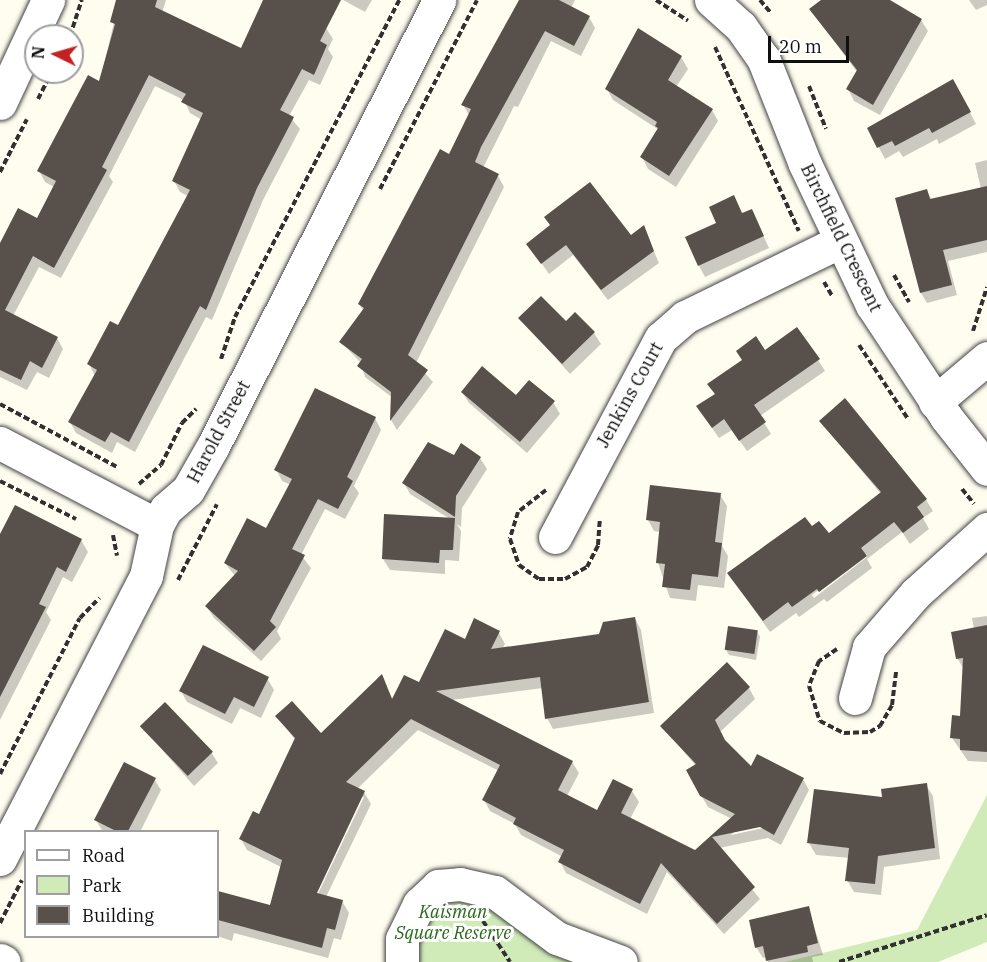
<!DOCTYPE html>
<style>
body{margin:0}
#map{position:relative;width:987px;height:962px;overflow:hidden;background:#fffdf0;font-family:"IBM Plex Serif",serif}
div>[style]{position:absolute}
.green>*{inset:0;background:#d0ebb8}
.shadow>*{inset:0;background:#0003}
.building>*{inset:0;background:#58504a;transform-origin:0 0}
.path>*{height:4px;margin-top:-2px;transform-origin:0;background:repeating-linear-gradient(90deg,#313131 0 6px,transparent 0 9px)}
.roads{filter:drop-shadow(0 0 2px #424242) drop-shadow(0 0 2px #424242)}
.minor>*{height:33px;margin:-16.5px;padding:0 16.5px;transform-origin:16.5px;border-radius:16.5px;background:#fff}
span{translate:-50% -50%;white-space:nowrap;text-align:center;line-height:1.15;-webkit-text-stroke:6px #fff;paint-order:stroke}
.street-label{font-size:18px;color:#0f0f0f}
.park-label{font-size:18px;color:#29691c;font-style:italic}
.legend{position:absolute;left:24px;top:830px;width:195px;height:108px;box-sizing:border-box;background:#fff;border:2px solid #9f9f9f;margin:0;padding:8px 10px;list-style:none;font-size:18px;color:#0f0f0f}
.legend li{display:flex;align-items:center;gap:12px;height:30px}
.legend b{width:30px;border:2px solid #9f9f9f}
.north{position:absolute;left:24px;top:24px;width:60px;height:60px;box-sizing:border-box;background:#fff;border:2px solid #9f9f9f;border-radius:50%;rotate:275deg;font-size:16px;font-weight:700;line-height:24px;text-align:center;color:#0f0f0f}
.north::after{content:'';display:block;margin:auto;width:21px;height:27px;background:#c42122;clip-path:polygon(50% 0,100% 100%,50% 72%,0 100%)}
.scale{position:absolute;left:768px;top:36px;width:81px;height:27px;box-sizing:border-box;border:3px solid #0f0f0f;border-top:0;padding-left:8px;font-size:18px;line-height:21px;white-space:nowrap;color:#0f0f0f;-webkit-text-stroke:4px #fff;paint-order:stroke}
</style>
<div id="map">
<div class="green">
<div style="clip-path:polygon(987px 795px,987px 942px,938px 962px,785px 962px,917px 930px)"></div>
<div style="clip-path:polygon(438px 886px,621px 962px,402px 962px)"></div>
</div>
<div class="shadow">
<div style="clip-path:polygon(119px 0,166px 0,162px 13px,242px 50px,266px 0,326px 28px,333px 39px,328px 49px,333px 57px,320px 85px,309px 80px,289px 116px,300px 129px,263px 200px,212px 320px,206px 317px,135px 452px,117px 442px,112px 453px,76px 433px,70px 422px,95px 376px,89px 364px,119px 327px,188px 196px,180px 192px,174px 181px,202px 120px,190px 113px,184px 100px,155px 86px,109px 176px,113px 182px,61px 278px,39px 267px,13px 316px,57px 338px,63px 349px,49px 378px,37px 372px,27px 390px,0 377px,0 244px,38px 220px,54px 187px,45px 182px,39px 171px,100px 83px)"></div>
<div style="clip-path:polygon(343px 0,372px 0,365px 12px)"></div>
<div style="clip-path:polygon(519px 0,575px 0,571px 8px,589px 17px,595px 28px,581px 56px,551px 41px,518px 107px,514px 106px,483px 168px,498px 176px,504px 187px,416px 363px,433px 382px,397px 430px,391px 420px,393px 398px,365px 377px,361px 363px,341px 342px,364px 311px,359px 304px,449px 156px,469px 115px,463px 105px,486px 70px)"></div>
<div style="clip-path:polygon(824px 0,887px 0,921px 20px,928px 31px,880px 115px,854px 101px,848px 89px,857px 72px,811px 10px)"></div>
<div style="clip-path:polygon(969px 0,987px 0,987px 5px,976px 10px)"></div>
<div style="clip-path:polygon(681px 57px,688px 69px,676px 87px,712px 110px,718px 121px,676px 187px,648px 169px,642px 157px,659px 130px,613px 100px,607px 89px)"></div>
<div style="clip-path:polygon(959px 92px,976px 124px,939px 144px,937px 139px,903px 157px,899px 151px,885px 159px,869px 129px)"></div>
<div style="clip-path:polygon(987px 160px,987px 252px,948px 261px,957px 295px,927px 303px,921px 293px,927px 191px,932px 200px,981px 189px,975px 163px)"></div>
<div style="clip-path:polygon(742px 214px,757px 222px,769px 248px,705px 277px,699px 266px)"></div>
<div style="clip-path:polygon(643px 227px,659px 263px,608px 300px,573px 255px,549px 274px,528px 244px,631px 237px)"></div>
<div style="clip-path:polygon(520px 318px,566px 323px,594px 333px,601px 344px,570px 374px)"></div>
<div style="clip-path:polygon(765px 352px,818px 360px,825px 371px,760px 416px,771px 434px,747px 451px,732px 430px,719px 438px,705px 418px,716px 395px,709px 385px)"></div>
<div style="clip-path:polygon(462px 392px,553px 402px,560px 414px,527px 453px,469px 403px)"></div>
<div style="clip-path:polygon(evenodd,845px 400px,926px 500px,933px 511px,923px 518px,929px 529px,910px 544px,902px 532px,867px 559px,872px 568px,827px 602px,824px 599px,799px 617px,796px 613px,770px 632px,729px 574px,812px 528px,828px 536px,881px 494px,821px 422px,845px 400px,867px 554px,867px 557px,814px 598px,812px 595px,867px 554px)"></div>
<div style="clip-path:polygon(375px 418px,381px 430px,354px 486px,359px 493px,345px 519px,325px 509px,301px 555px,311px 568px,277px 631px,281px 639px,261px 661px,214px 618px,207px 607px,235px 576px,225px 563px,267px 530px,291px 485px,282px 481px,276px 469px)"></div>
<div style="clip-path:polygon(454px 457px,480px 458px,487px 469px,462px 508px,461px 527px,457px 524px,461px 531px,459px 561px,445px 560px,445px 574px,390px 570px,383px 559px,450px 519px,410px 494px,404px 483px)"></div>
<div style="clip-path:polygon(720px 495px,727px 506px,722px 546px,728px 556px,724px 588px,698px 585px,696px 601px,670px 598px,658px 563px,660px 532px,654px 531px,648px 520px)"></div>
<div style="clip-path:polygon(0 537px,81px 540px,88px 552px,72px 582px,63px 577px,46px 612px,51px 620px,0 720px)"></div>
<div style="clip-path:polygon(987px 616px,987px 762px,968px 761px,952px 738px,961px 717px,964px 669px,957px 658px,974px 629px,972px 618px)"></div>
<div style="clip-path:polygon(evenodd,635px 618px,641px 630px,654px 713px,553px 729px,547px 718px,543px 688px,452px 700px,572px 762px,579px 773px,567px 796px,598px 812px,613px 781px,632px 791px,639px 802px,630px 819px,695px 852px,732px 819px,708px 807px,701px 795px,696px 766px,662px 726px,749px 688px,755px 699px,720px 732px,725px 742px,751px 769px,803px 779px,809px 790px,781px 845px,768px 838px,719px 848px,760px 899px,724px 934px,667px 872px,647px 914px,566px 873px,560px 862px,563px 857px,521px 835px,515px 824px,490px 811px,484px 800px,499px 771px,418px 730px,357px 789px,364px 792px,371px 804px,326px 897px,342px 901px,349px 913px,341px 940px,334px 938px,328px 958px,234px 933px,232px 941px,217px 936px,218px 894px,271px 906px,281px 867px,247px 850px,241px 839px,260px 816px,296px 741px,277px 716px,321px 735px,382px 677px,393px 700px,420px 684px,465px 641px,499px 633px,505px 644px,502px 649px,601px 636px,635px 618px,361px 797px,364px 797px,315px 900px,312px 899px,361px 797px,635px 618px,767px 824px,768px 827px,731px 835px,735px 831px,767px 824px)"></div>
<div style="clip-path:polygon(757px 631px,760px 637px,756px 660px,729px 655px,726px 650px)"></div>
<div style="clip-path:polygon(267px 678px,274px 690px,261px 718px,240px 708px,232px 724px,187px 702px,181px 691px)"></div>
<div style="clip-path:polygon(142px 727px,211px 752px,218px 763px,194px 786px)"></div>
<div style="clip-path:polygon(154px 779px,161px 790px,140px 832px,103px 832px,96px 820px)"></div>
<div style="clip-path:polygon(926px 785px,933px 796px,940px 859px,884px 867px,881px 895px,854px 892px,847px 880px,850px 858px,816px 855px,809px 843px,884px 799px)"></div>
<div style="clip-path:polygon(809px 910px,823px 955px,812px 957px,813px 962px,768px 962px,767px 957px,763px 958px,756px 947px)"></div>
</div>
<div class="building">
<div style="clip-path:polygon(116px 0,157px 0,155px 7px,241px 48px,263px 0,341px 0,320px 41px,327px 45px,314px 75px,302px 69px,280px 110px,294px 117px,257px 188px,206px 310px,200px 306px,129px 442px,111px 432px,105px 442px,68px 422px,97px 370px,87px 364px,110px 321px,118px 325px,190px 190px,172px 181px,203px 113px,181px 102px,186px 94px,149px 75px,102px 167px,107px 170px,54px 268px,33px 256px,5px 310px,58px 337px,42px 368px,30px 361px,21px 380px,0 370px,0 243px,18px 208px,37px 218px,56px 181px,37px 171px,88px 75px,99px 81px,115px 24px,110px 22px)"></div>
<div style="clip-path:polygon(519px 0,559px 0,590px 16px,574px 46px,545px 31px,481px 147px,475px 162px,499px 174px,408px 355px,428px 370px,390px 421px,391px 392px,357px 366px,362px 359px,339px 342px,364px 308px,358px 304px,440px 149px,449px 154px,471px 109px,461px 105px)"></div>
<div style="clip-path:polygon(821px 0,890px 0,922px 19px,873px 105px,846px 89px,857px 70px,809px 9px)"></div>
<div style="clip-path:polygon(638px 28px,682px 56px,668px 80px,713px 109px,669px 176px,640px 157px,658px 128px,655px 126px,657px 122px,605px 89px)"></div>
<div style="clip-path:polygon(953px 79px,971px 112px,932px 133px,929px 128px,895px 146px,892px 141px,877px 148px,867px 128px)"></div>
<div style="clip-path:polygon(590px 182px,631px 235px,644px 225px,654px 251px,601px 290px,566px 245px,541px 264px,526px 244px,550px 225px,544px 217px)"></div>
<div style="clip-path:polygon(987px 186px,987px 240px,943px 250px,952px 285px,920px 293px,895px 198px,927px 189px,930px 199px)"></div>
<div style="clip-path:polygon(734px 195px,742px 213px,752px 209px,764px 236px,698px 266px,685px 237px,716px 223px,709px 207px)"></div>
<div style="clip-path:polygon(541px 296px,566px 321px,575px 312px,595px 332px,562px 364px,518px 318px)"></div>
<div style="clip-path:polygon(797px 327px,820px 359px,754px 405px,766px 422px,739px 441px,724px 419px,712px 428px,696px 406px,715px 394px,707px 384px,742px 360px,736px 351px,756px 336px,765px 350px)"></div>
<div style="clip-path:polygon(482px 366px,516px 395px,529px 380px,555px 401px,520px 442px,461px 392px)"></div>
<div style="clip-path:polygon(315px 388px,376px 417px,347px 477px,353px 481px,338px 509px,318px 499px,292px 549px,305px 555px,270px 621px,276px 627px,254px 651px,205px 606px,238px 571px,224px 563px,247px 518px,266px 528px,292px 479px,274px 470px)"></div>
<div style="clip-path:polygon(845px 398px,927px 499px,917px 507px,924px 517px,903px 533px,894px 522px,861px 548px,867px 556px,819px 592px,817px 589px,792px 607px,788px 602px,763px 621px,727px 573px,805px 517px,812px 526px,819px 521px,829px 533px,881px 492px,819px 421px)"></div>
<div style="clip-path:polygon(428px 442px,454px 455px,461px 443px,481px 457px,456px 496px,455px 517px,402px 483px)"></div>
<div style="clip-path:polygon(650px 485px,721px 493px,715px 542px,722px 543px,718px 577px,692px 574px,690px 590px,662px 587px,665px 564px,656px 563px,660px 522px,646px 520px)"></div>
<div style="clip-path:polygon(15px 505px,82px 539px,66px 572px,57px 567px,39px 604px,46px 607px,0 697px,0 534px)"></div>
<div style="clip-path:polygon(384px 514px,455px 518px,453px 550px,440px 550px,439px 563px,382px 559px)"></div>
<div style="clip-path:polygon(635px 617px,649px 702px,545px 719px,540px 677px,436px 691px,573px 761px,558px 790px,597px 810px,613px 779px,633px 789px,621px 813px,695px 850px,735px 814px,700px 796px,686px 770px,696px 764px,660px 726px,727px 662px,750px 687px,715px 720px,725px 740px,751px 766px,757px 754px,804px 778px,774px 835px,760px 827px,712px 837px,755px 887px,717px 924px,661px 863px,640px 904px,558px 862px,564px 850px,513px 824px,516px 818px,482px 800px,500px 765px,411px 719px,346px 782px,365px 791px,317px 893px,343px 900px,335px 930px,327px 928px,322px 948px,218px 920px,218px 891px,270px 905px,282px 860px,239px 839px,253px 811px,259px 814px,295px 738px,275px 716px,292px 701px,321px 733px,382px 674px,392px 699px,404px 675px,419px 682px,445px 629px,465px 639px,474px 618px,500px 631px,491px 649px,599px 634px,603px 622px)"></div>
<div style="clip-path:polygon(987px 625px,987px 752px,960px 750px,960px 739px,950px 738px,952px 715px,960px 716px,963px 658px,956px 659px,951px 632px)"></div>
<div style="left:728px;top:626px;width:30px;height:24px;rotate:8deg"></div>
<div style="clip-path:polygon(203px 645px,269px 677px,254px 707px,234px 697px,225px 714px,179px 691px)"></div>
<div style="left:165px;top:702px;width:69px;height:35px;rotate:46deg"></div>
<div style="clip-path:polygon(124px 762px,156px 778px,128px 831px,116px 831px,94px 820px)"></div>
<div style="clip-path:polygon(927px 783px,935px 848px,878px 856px,875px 884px,845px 881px,849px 848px,807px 843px,814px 789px,882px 797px,881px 789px)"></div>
<div style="clip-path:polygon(809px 906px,818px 943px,807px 946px,808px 952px,766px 961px,763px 946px,755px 948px,749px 920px)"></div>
</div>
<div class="path">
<div style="left:656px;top:0;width:38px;rotate:33deg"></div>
<div style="left:760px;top:0;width:17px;rotate:50deg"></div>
<div style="left:70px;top:36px;width:38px;rotate:-72deg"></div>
<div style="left:715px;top:47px;width:202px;rotate:65.5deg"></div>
<div style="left:809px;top:86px;width:46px;rotate:68.4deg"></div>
<div style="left:38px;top:99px;width:30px;rotate:-63deg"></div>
<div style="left:0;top:172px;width:59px;rotate:-63deg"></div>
<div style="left:380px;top:189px;width:212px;rotate:-62.8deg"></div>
<div style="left:894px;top:275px;width:31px;rotate:61deg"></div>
<div style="left:824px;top:282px;width:16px;rotate:60deg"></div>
<div style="left:973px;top:331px;width:46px;rotate:-72.3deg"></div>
<div style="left:859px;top:345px;width:89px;rotate:56.5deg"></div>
<div style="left:221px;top:359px;width:44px;rotate:-71.6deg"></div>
<div style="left:235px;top:317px;width:357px;rotate:-62.6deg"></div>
<div style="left:0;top:404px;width:133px;rotate:28.3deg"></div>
<div style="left:0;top:481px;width:85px;rotate:26.6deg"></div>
<div style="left:139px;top:484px;width:29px;rotate:-41deg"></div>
<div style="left:161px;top:465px;width:47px;rotate:-63.4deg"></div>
<div style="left:182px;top:423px;width:20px;rotate:-45deg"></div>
<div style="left:962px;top:489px;width:19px;rotate:51deg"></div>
<div style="left:546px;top:490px;width:36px;rotate:142deg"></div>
<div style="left:518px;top:512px;width:28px;rotate:107deg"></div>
<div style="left:510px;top:539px;width:28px;rotate:71deg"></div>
<div style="left:519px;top:565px;width:24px;rotate:35deg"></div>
<div style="left:539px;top:579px;width:26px"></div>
<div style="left:565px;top:579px;width:25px;rotate:-29deg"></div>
<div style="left:587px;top:567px;width:25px;rotate:-63deg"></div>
<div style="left:598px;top:545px;width:27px;rotate:-86deg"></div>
<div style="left:113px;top:535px;width:21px;rotate:79deg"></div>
<div style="left:178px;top:580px;width:85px;rotate:-62.8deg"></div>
<div style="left:837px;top:649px;width:22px;rotate:146deg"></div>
<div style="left:819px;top:661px;width:27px;rotate:112deg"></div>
<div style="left:809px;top:686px;width:37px;rotate:73deg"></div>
<div style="left:820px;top:721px;width:27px;rotate:27deg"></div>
<div style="left:844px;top:733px;width:26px;rotate:-2deg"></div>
<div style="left:870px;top:732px;width:12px;rotate:-31deg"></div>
<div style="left:880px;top:726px;width:24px;rotate:-60deg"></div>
<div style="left:892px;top:705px;width:35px;rotate:-83deg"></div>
<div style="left:0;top:774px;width:175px;rotate:-62.9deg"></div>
<div style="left:80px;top:618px;width:28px;rotate:-46deg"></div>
<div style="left:483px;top:921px;width:49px;rotate:56.6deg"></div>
<div style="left:0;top:923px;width:48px;rotate:-62.9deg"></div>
<div style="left:839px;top:962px;width:155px;rotate:-17.6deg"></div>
</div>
<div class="roads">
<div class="minor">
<div style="left:711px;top:0;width:40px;rotate:42deg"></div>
<div style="left:741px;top:27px;width:38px;rotate:55deg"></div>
<div style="left:763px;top:58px;width:114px;rotate:68.4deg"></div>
<div style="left:805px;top:164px;width:156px;rotate:64.6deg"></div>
<div style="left:872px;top:305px;width:134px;rotate:56.5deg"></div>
<div style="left:946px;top:417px;width:66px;rotate:51.7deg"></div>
<div style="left:0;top:103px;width:114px;rotate:-65deg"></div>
<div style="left:935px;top:402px;width:68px;rotate:-40.2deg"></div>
<div style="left:0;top:443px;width:177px;rotate:27.6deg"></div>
<div style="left:555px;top:537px;width:225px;rotate:-62deg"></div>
<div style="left:661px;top:338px;width:32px;rotate:-41deg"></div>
<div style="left:685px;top:317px;width:171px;rotate:-26deg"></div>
<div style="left:855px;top:698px;width:53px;rotate:-74.6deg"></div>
<div style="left:869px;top:647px;width:72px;rotate:-49deg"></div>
<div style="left:916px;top:593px;width:96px;rotate:-42deg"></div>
<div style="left:0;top:859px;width:318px;rotate:-62.7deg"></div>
<div style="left:146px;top:576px;width:52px;rotate:-77.8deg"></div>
<div style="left:157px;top:525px;width:18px;rotate:-61deg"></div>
<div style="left:166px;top:509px;width:29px;rotate:-41deg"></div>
<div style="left:188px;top:490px;width:51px;rotate:-60.4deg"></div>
<div style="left:213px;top:446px;width:500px;rotate:-63.1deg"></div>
<div style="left:0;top:960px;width:4px;rotate:27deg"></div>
<div style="left:402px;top:962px;width:23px;rotate:-90deg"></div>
<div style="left:402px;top:939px;width:39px;rotate:-64deg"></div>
<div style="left:419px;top:904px;width:26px;rotate:-43deg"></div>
<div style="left:438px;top:886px;width:22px;rotate:-5deg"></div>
<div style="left:460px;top:884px;width:36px;rotate:13deg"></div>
<div style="left:495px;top:892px;width:77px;rotate:36.6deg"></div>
<div style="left:557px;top:938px;width:68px;rotate:20.6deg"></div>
</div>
</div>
<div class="street-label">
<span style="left:841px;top:238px;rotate:64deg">Birchfield Crescent</span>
<span style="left:630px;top:395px;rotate:-61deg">Jenkins Court</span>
<span style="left:219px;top:432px;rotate:-62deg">Harold Street</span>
</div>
<div class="park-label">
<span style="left:453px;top:923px">Kaisman<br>Square Reserve</span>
</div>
<ul class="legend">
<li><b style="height:8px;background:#fff"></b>Road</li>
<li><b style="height:16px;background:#d0ebb8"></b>Park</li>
<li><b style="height:16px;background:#58504a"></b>Building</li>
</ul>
<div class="north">N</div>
<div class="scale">20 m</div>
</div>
